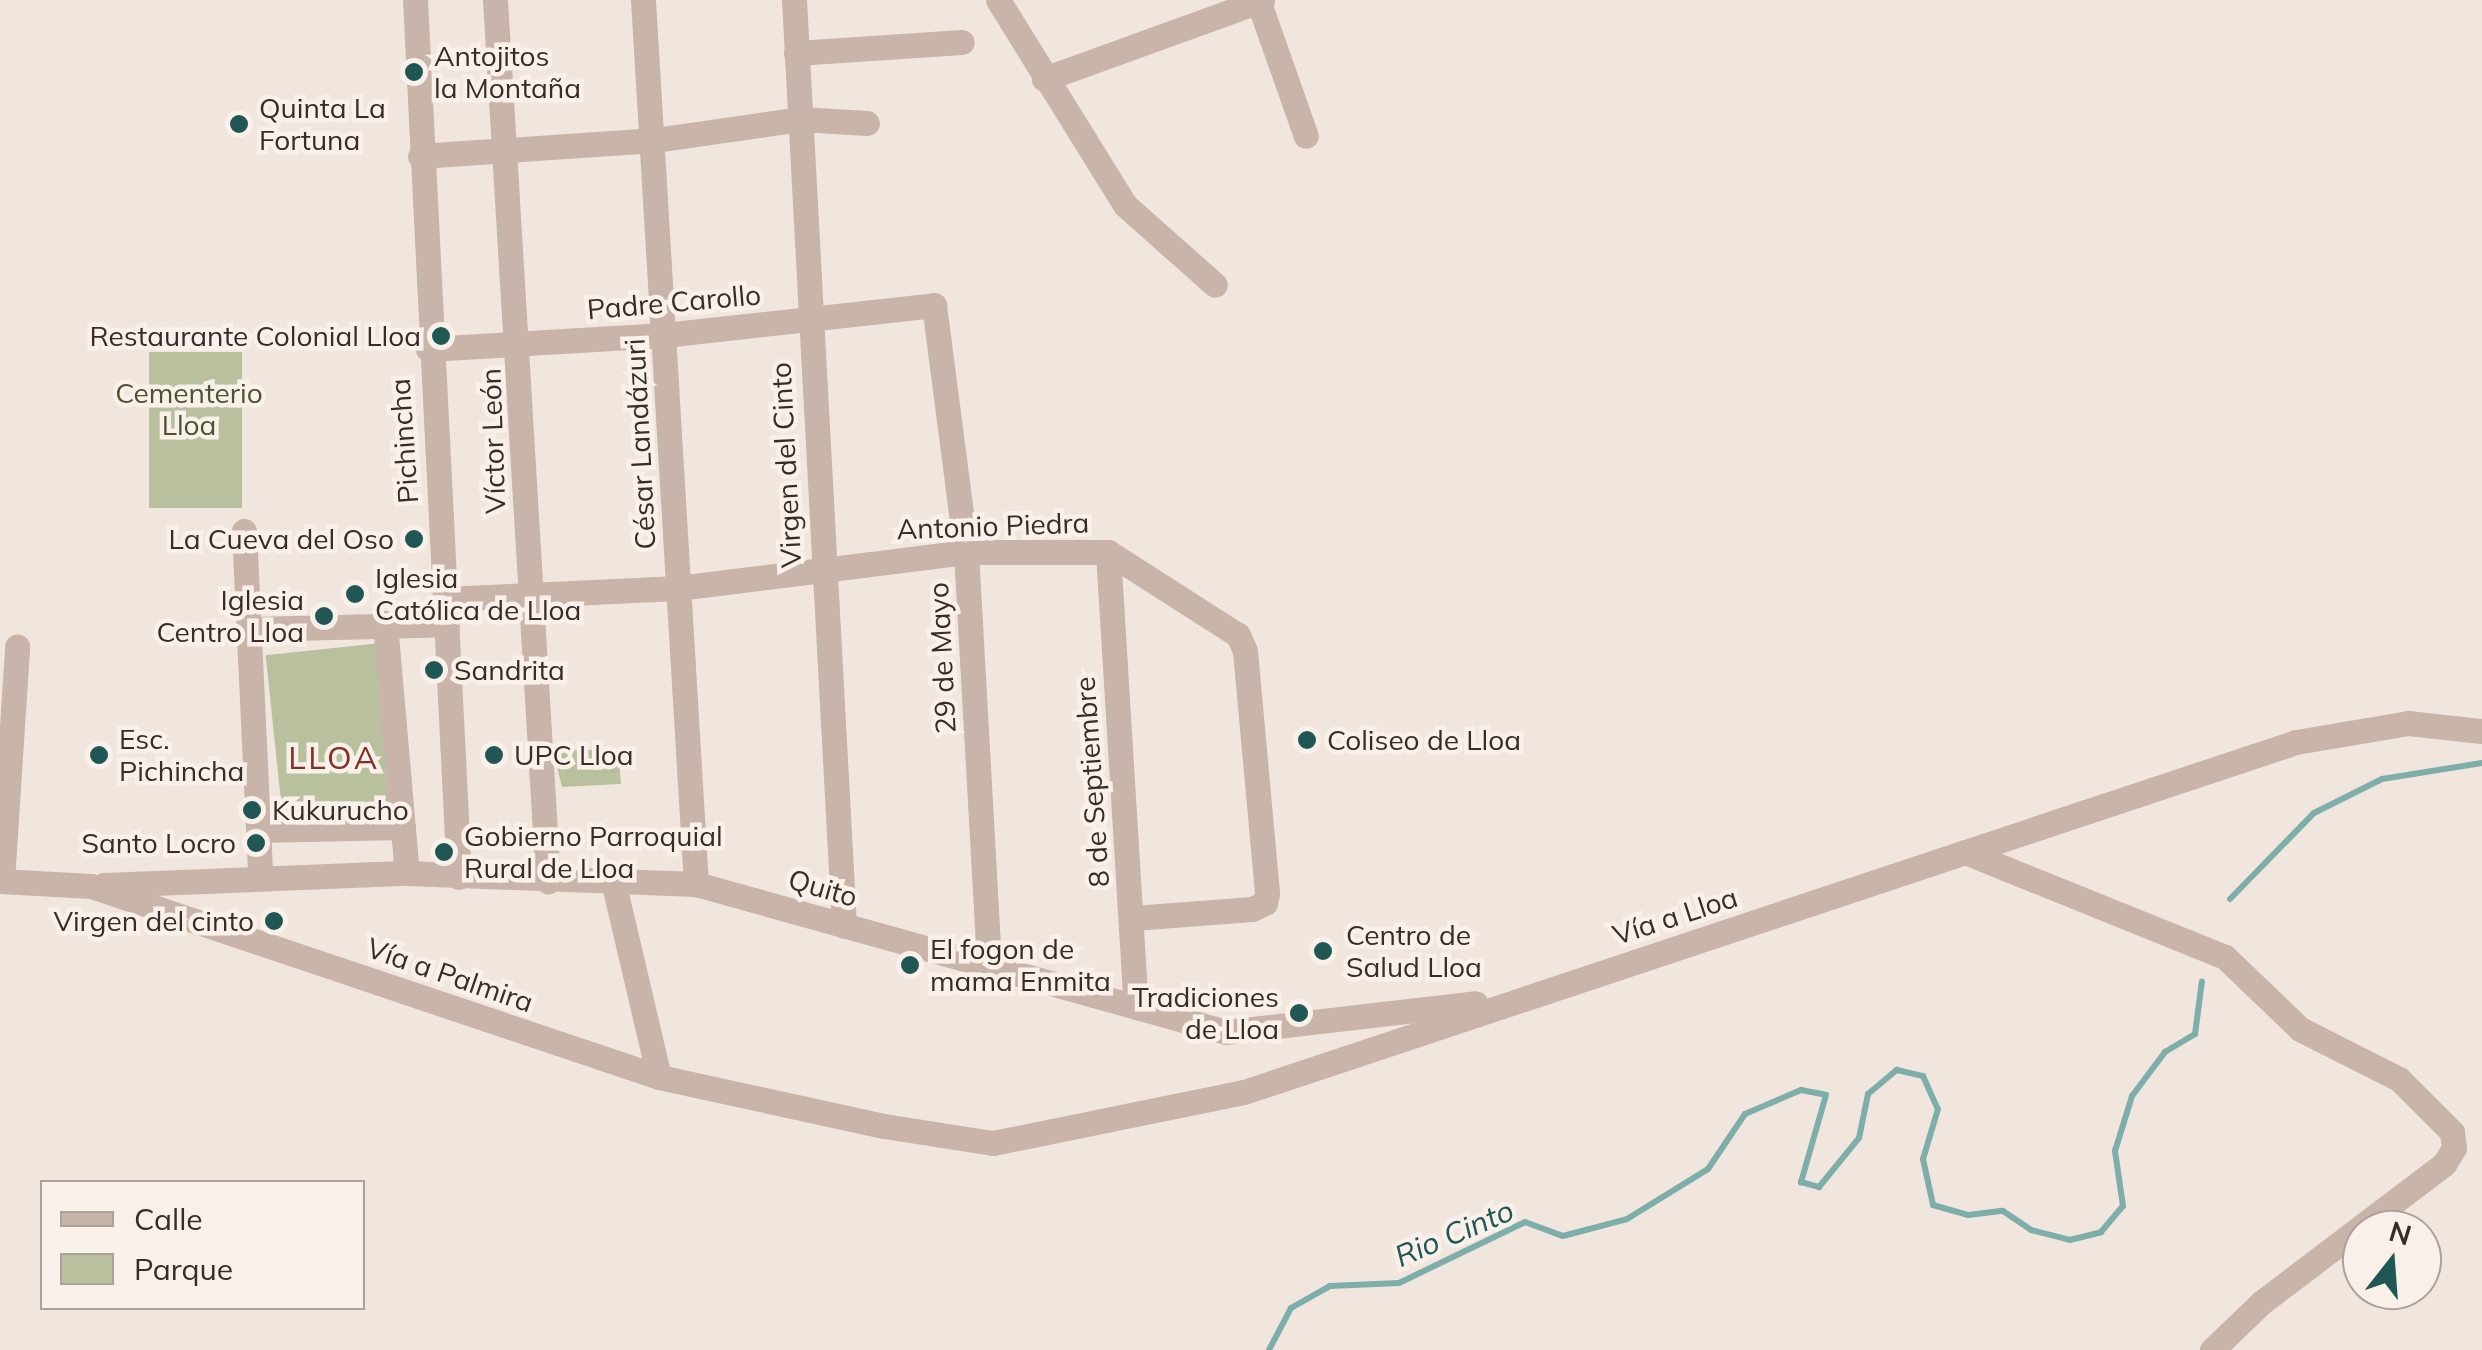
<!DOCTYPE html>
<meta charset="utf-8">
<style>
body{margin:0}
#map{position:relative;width:2482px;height:1350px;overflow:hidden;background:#f1e6dd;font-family:Mulish,sans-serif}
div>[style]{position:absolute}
.green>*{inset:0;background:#b9c09e;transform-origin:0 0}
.stream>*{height:6px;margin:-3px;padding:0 3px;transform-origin:3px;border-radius:3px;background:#7daeaa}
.minor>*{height:25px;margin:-12.5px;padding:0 12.5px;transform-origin:12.5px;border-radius:12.5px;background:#c9b4a9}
.dots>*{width:28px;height:28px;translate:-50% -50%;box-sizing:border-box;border:5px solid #f9f0ea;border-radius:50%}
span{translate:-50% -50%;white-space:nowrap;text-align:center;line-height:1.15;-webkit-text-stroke:9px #f9f0ea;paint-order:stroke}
.poi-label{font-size:28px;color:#372c29}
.left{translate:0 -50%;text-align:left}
.right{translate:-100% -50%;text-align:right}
.street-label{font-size:28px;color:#372c29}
.park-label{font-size:28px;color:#4b542e}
.water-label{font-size:30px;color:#205754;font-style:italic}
.quarter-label{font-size:32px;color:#833025;letter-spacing:2.5px}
.legend{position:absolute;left:40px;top:1180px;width:325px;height:130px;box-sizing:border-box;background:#f9f0ea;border:2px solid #aba29d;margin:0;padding:12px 18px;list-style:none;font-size:30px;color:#372c29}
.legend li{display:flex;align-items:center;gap:20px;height:50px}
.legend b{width:50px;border:2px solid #aba29d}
.north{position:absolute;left:2342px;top:1210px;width:100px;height:100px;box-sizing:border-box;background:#f9f0ea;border:2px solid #aba29d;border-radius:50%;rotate:17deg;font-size:28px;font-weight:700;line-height:40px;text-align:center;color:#372c29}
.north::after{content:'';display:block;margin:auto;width:35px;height:45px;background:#205754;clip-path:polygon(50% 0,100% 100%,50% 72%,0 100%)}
</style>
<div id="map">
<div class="green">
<div style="left:149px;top:352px;width:93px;height:156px"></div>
<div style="left:381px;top:643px;width:181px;height:116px;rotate:84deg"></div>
<div style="clip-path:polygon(553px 750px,618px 750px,621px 784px,562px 787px)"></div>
</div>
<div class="stream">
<div style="left:2230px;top:899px;width:120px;rotate:-45.7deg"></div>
<div style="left:2314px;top:813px;width:76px;rotate:-26.6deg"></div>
<div style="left:2382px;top:779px;width:101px;rotate:-9.1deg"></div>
<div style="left:1269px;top:1350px;width:47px;rotate:-62.4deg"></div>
<div style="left:1291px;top:1308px;width:45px;rotate:-29.4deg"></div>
<div style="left:1330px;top:1286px;width:69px;rotate:-2.5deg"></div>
<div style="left:1399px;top:1283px;width:140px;rotate:-25.8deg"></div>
<div style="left:1525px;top:1222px;width:40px;rotate:20.2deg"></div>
<div style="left:1563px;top:1236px;width:66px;rotate:-14.9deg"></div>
<div style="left:1627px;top:1219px;width:95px;rotate:-31.7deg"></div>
<div style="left:1708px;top:1169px;width:66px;rotate:-56.1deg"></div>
<div style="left:1745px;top:1114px;width:61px;rotate:-23.2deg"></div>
<div style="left:1801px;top:1090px;width:25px;rotate:11deg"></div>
<div style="left:1826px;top:1095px;width:91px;rotate:106deg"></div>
<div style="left:1801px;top:1182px;width:19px;rotate:16deg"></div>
<div style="left:1819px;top:1187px;width:63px;rotate:-50.8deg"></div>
<div style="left:1859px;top:1138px;width:45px;rotate:-78.4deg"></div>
<div style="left:1868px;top:1094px;width:38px;rotate:-40deg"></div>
<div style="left:1897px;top:1070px;width:27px;rotate:13deg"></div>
<div style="left:1923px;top:1076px;width:36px;rotate:66deg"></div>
<div style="left:1938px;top:1109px;width:52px;rotate:106.7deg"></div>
<div style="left:1923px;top:1159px;width:47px;rotate:77.7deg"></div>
<div style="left:1933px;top:1205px;width:36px;rotate:16deg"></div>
<div style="left:1968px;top:1215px;width:35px;rotate:-7deg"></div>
<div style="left:2003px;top:1211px;width:34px;rotate:34deg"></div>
<div style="left:2031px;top:1230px;width:40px;rotate:14.4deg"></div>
<div style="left:2070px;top:1240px;width:32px;rotate:-14deg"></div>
<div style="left:2101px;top:1232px;width:34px;rotate:-50deg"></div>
<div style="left:2123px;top:1206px;width:56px;rotate:-98.3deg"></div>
<div style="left:2115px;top:1151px;width:58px;rotate:-72.8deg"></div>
<div style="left:2132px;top:1096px;width:55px;rotate:-53.1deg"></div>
<div style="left:2165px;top:1052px;width:35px;rotate:-31deg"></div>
<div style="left:2195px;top:1034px;width:53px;rotate:-82.5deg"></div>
</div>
<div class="minor">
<div style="left:415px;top:0;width:878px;rotate:87.13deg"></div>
<div style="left:495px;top:0;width:883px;rotate:86.56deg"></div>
<div style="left:643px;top:0;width:886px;rotate:86.57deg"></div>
<div style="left:794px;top:0;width:927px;rotate:86.91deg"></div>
<div style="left:998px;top:0;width:241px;rotate:58.2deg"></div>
<div style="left:1125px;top:205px;width:120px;rotate:41.6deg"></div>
<div style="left:1258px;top:0;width:144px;rotate:70.6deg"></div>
<div style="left:796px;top:53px;width:166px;rotate:-3.8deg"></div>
<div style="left:1044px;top:79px;width:232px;rotate:-19.9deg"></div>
<div style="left:420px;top:156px;width:236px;rotate:-3.9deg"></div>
<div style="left:655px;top:140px;width:147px;rotate:-8.2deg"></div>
<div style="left:800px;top:119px;width:67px;rotate:3.4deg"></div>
<div style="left:428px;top:349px;width:236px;rotate:-3.4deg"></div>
<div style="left:664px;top:335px;width:272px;rotate:-6.3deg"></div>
<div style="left:934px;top:305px;width:249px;rotate:82.6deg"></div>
<div style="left:966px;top:552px;width:411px;rotate:86.8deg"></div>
<div style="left:244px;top:531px;width:343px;rotate:87.3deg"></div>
<div style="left:1108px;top:552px;width:456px;rotate:86.5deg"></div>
<div style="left:444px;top:599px;width:234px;rotate:-2.7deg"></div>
<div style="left:678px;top:588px;width:290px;rotate:-7.1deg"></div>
<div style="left:966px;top:552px;width:142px"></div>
<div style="left:1108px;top:552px;width:154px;rotate:32.6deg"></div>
<div style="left:1238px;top:635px;width:17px;rotate:66deg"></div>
<div style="left:1245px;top:651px;width:243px;rotate:84.8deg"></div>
<div style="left:1267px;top:893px;width:10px;rotate:101deg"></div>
<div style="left:1265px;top:903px;width:14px;rotate:155deg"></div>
<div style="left:1252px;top:909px;width:119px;rotate:175.7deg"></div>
<div style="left:385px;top:623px;width:251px;rotate:85deg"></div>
<div style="left:249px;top:629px;width:198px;rotate:-1.4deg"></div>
<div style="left:259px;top:830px;width:144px;rotate:-1.2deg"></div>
<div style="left:1965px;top:852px;width:280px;rotate:22deg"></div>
<div style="left:2225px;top:957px;width:104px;rotate:43.8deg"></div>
<div style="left:2300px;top:1029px;width:111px;rotate:26.8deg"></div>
<div style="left:2399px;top:1079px;width:75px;rotate:45deg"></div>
<div style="left:2452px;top:1132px;width:16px;rotate:83deg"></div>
<div style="left:2454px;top:1148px;width:19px;rotate:122deg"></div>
<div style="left:2444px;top:1164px;width:230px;rotate:142.8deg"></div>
<div style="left:2261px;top:1303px;width:68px;rotate:136.2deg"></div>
<div style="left:0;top:881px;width:91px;rotate:3.1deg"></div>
<div style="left:91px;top:886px;width:599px;rotate:18.59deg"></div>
<div style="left:659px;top:1077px;width:230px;rotate:12.3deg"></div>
<div style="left:884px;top:1126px;width:110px;rotate:8.9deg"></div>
<div style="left:993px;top:1143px;width:256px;rotate:-11.5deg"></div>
<div style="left:1244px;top:1092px;width:1109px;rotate:-18.4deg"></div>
<div style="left:2296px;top:742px;width:114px;rotate:-9.6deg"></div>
<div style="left:2408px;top:723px;width:74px;rotate:6.2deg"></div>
<div style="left:2px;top:881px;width:235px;rotate:-86.3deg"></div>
<div style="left:104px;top:885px;width:303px;rotate:-2.3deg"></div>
<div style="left:407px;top:873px;width:289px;rotate:2.2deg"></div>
<div style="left:696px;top:884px;width:550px;rotate:15.6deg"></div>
<div style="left:1226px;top:1032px;width:251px;rotate:-6.6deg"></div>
<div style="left:614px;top:885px;width:197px;rotate:76.8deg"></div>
</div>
<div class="dots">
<div style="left:414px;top:72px;background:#205754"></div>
<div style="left:239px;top:124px;background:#205754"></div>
<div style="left:441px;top:336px;background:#205754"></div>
<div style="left:414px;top:539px;background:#205754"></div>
<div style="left:355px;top:594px;background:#205754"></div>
<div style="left:324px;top:616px;background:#205754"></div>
<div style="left:434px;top:670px;background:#205754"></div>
<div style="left:1307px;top:740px;background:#205754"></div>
<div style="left:99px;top:755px;background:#205754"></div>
<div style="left:494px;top:755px;background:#205754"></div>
<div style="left:252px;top:810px;background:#205754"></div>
<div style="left:256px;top:843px;background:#205754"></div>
<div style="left:444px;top:852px;background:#205754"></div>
<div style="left:274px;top:921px;background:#205754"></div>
<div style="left:1323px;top:951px;background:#205754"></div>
<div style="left:910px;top:965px;background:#205754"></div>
<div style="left:1299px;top:1013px;background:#205754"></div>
</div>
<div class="poi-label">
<span class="left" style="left:434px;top:72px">Antojitos<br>la Montaña</span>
<span class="left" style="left:259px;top:124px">Quinta La<br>Fortuna</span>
<span class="right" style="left:421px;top:336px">Restaurante Colonial Lloa</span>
<span class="right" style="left:394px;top:539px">La Cueva del Oso</span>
<span class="left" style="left:375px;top:594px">Iglesia<br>Católica de Lloa</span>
<span class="right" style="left:304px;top:616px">Iglesia<br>Centro Lloa</span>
<span class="left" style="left:454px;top:670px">Sandrita</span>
<span class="left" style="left:119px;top:755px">Esc.<br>Pichincha</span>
<span class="left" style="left:1327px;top:740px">Coliseo de Lloa</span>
<span class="left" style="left:514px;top:755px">UPC Lloa</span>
<span class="left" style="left:272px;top:810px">Kukurucho</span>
<span class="left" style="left:464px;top:852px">Gobierno Parroquial<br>Rural de Lloa</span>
<span class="right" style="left:236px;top:843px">Santo Locro</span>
<span class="right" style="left:254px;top:921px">Virgen del cinto</span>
<span class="left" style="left:1346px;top:951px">Centro de<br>Salud Lloa</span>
<span class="left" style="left:930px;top:965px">El fogon de<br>mama Enmita</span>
<span class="right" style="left:1279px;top:1013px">Tradiciones<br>de Lloa</span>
</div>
<div class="street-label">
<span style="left:674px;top:302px;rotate:-5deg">Padre Carollo</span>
<span style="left:404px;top:441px;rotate:-94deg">Pichincha</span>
<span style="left:493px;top:441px;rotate:-92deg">Víctor León</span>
<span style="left:640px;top:444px;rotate:-93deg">César Landázuri</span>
<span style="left:786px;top:465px;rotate:-93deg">Virgen del Cinto</span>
<span style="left:993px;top:526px;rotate:-2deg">Antonio Piedra</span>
<span style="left:942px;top:658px;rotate:-93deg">29 de Mayo</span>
<span style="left:1092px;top:782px;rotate:-94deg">8 de Septiembre</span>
<span style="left:823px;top:888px;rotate:16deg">Quito</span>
<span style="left:1675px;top:916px;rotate:-18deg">Vía a Lloa</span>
<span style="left:450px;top:975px;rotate:19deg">Vía a Palmira</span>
</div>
<div class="park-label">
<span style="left:189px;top:409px">Cementerio<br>Lloa</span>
</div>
<div class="water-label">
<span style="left:1454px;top:1233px;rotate:-23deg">Rio Cinto</span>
</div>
<div class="quarter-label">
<span style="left:334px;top:757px">LLOA</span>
</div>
<ul class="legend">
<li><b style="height:12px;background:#c9b4a9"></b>Calle</li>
<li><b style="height:28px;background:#b9c09e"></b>Parque</li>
</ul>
<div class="north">N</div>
</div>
